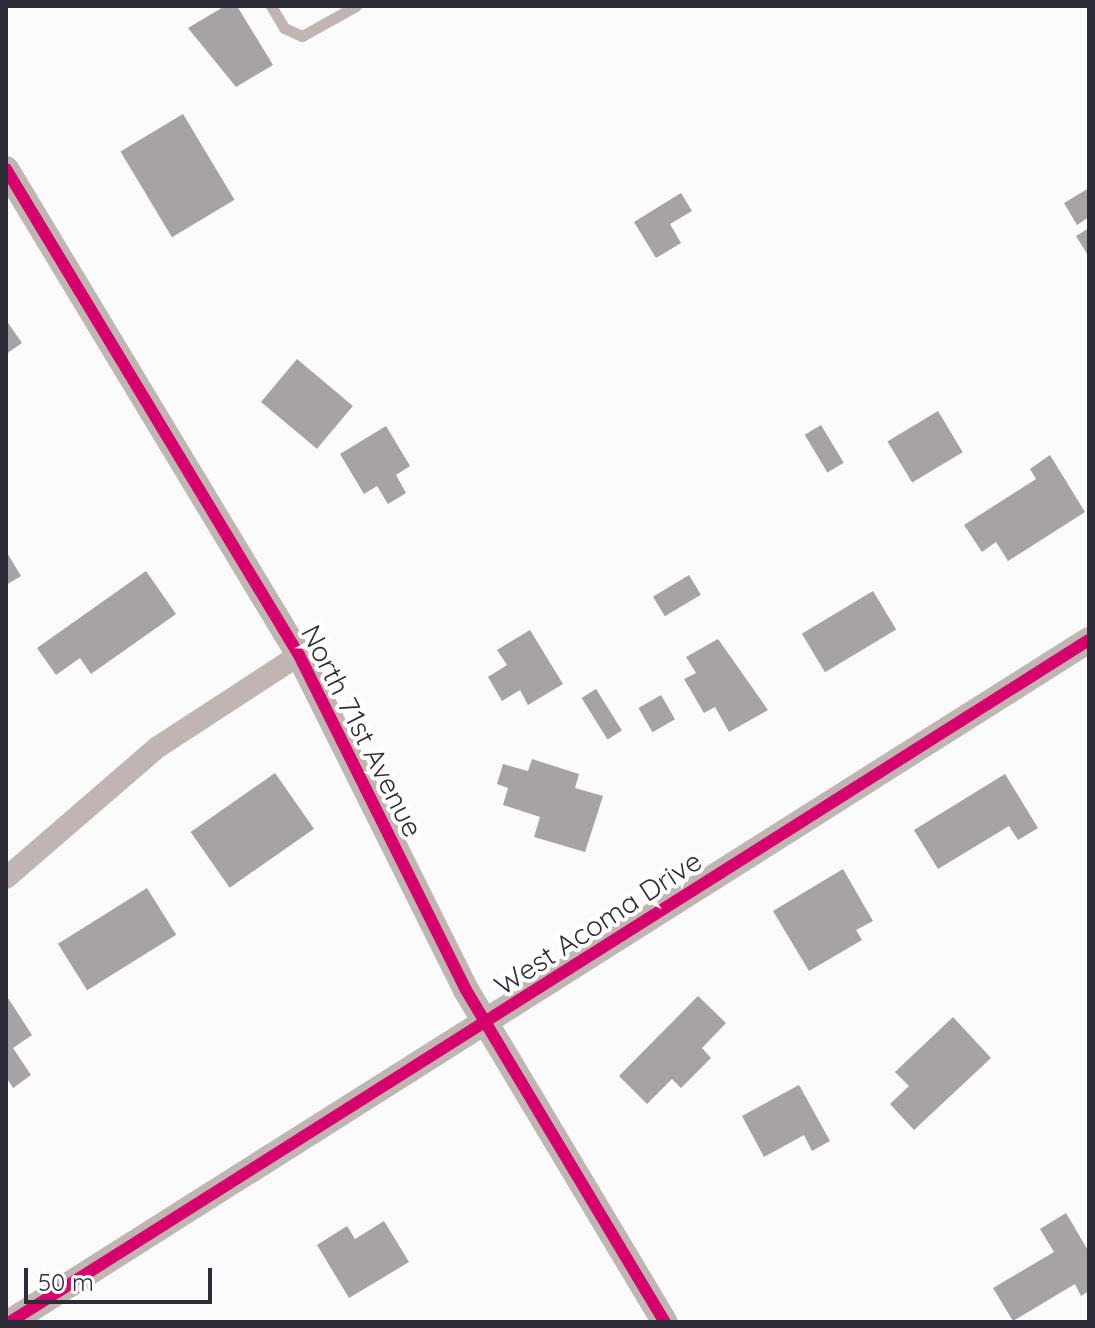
<!DOCTYPE html>
<style>
body{margin:0}
#map{position:relative;width:1095px;height:1328px;overflow:hidden;background:#fbfbfb;font-family:Quicksand,sans-serif}
div>[style]{position:absolute}
.building>*{inset:0;background:#a7a2a5;transform-origin:0 0}
.service>*{height:11px;margin:-5.5px;padding:0 5.5px;transform-origin:5.5px;border-radius:5.5px;background:#c1b5b4}
.minor>*{height:22px;margin:-11px;padding:0 11px;transform-origin:11px;border-radius:11px;background:#c1b5b4}
.tertiary>*{height:26px;margin:-13px;padding:0 13px;transform-origin:13px;border-radius:13px;background:#c1b5b4}
.cycleway>*{height:12px;margin:-6px;padding:0 6px;transform-origin:6px;border-radius:6px;background:#d6006c}
span{translate:-50% -50%;white-space:nowrap;text-align:center;line-height:1.15;-webkit-text-stroke:8px #fff;paint-order:stroke}
.street-label{font-size:28px;color:#2f2c39}
.frame{position:absolute;inset:0;border:8px solid #2f2c39;pointer-events:none}
.scale{position:absolute;left:24px;top:1268px;width:188px;height:36px;box-sizing:border-box;border:4px solid #2f2c39;border-top:0;padding-left:10px;font-size:24px;line-height:28px;white-space:nowrap;color:#2f2c39;-webkit-text-stroke:6px #fff;paint-order:stroke}
</style>
<div id="map">
<div class="building">
<div style="clip-path:polygon(225px 6px,237px 6px,273px 65px,236px 87px,188px 28px)"></div>
<div style="left:183px;top:114px;width:100px;height:73px;rotate:59deg"></div>
<div style="clip-path:polygon(1089px 188px,1089px 217px,1077px 225px,1064px 203px)"></div>
<div style="clip-path:polygon(681px 193px,692px 211px,670px 224px,681px 243px,656px 258px,634px 222px)"></div>
<div style="clip-path:polygon(1089px 228px,1089px 257px,1076px 236px)"></div>
<div style="clip-path:polygon(6px 320px,22px 343px,6px 354px)"></div>
<div style="left:297px;top:359px;width:73px;height:56px;rotate:40deg"></div>
<div style="left:938px;top:411px;width:48px;height:59px;rotate:59deg"></div>
<div style="left:821px;top:425px;width:44px;height:19px;rotate:59deg"></div>
<div style="clip-path:polygon(386px 426px,410px 466px,396px 475px,406px 493px,388px 504px,377px 486px,364px 494px,340px 454px)"></div>
<div style="clip-path:polygon(1050px 455px,1085px 512px,1008px 561px,996px 542px,982px 552px,964px 525px,1036px 479px,1030px 469px)"></div>
<div style="clip-path:polygon(6px 551px,21px 576px,6px 585px)"></div>
<div style="clip-path:polygon(146px 571px,176px 614px,91px 674px,80px 658px,56px 675px,37px 648px)"></div>
<div style="left:689px;top:575px;width:23px;height:42px;rotate:59deg"></div>
<div style="left:873px;top:591px;width:45px;height:83px;rotate:59deg"></div>
<div style="clip-path:polygon(530px 630px,563px 684px,528px 705px,520px 690px,502px 701px,488px 677px,507px 665px,497px 650px)"></div>
<div style="clip-path:polygon(718px 639px,768px 710px,729px 732px,715px 707px,704px 713px,684px 679px,696px 673px,686px 657px)"></div>
<div style="left:596px;top:689px;width:49px;height:17px;rotate:58deg"></div>
<div style="left:661px;top:695px;width:28px;height:26px;rotate:60deg"></div>
<div style="clip-path:polygon(532px 759px,579px 774px,575px 788px,603px 796px,585px 852px,534px 837px,540px 817px,503px 805px,508px 788px,497px 784px,503px 764px,528px 771px)"></div>
<div style="left:275px;top:773px;width:68px;height:103px;rotate:55deg"></div>
<div style="clip-path:polygon(1005px 774px,1038px 828px,1018px 840px,1009px 826px,938px 869px,914px 830px)"></div>
<div style="clip-path:polygon(843px 869px,873px 921px,856px 930px,862px 940px,809px 971px,773px 911px)"></div>
<div style="left:147px;top:888px;width:55px;height:105px;rotate:58deg"></div>
<div style="clip-path:polygon(6px 995px,32px 1035px,13px 1048px,31px 1075px,13px 1088px,6px 1077px)"></div>
<div style="clip-path:polygon(698px 996px,726px 1023px,702px 1048px,711px 1058px,681px 1088px,672px 1079px,647px 1104px,619px 1076px)"></div>
<div style="clip-path:polygon(953px 1017px,991px 1058px,914px 1130px,890px 1104px,909px 1086px,895px 1072px)"></div>
<div style="clip-path:polygon(799px 1085px,830px 1141px,812px 1151px,804px 1135px,764px 1157px,742px 1116px)"></div>
<div style="clip-path:polygon(1066px 1213px,1089px 1252px,1089px 1291px,1081px 1296px,1075px 1284px,1013px 1321px,993px 1288px,1054px 1252px,1040px 1229px)"></div>
<div style="clip-path:polygon(384px 1221px,409px 1262px,349px 1298px,317px 1245px,347px 1226px,355px 1239px)"></div>
</div>
<div class="service">
<div style="left:271px;top:6px;width:26px;rotate:59deg"></div>
<div style="left:284px;top:28px;width:20px;rotate:24deg"></div>
<div style="left:302px;top:36px;width:62px;rotate:-29.1deg"></div>
</div>
<div class="minor">
<div style="left:6px;top:878px;width:201px;rotate:-40.8deg"></div>
<div style="left:158px;top:747px;width:168px;rotate:-33.1deg"></div>
</div>
<div class="tertiary">
<div style="left:6px;top:169px;width:567px;rotate:58.92deg"></div>
<div style="left:299px;top:655px;width:374px;rotate:63.5deg"></div>
<div style="left:466px;top:990px;width:387px;rotate:59.1deg"></div>
<div style="left:10px;top:1322px;width:1276px;rotate:-32.3deg"></div>
</div>
<div class="cycleway">
<div style="left:6px;top:169px;width:567px;rotate:58.92deg"></div>
<div style="left:299px;top:655px;width:374px;rotate:63.5deg"></div>
<div style="left:466px;top:990px;width:387px;rotate:59.1deg"></div>
<div style="left:10px;top:1322px;width:1276px;rotate:-32.3deg"></div>
</div>
<div class="street-label">
<span style="left:362px;top:731px;rotate:63deg">North 71st Avenue</span>
<span style="left:598px;top:923px;rotate:-33deg">West Acoma Drive</span>
</div>
<div class="frame"></div>
<div class="scale">50 m</div>
</div>
